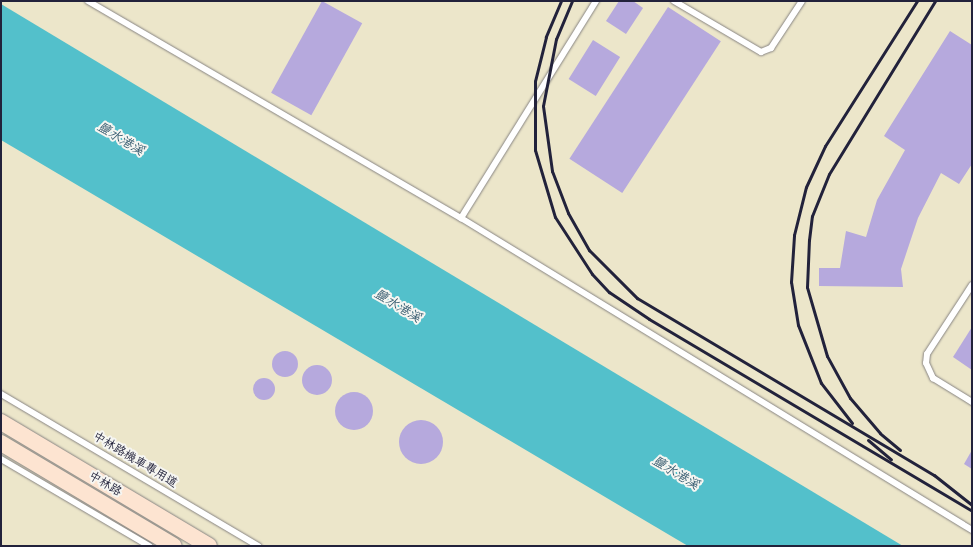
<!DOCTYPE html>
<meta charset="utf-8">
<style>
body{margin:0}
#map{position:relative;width:973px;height:547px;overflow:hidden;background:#ece6ca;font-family:Kalam,"LXGW WenKai TC",sans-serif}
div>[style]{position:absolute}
.water>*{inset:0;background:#53c0cb}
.building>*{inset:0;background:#b6a9dd;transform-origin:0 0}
.round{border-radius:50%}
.roads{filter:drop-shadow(0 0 1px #878482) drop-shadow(0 0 1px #878482)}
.lane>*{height:6px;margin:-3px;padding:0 3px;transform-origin:3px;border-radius:3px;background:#fff}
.secondary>*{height:16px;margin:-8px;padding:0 8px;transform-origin:8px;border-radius:8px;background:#fde4d1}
.rail>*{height:3px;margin:-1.5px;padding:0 1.5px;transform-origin:1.5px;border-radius:1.5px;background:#22223b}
span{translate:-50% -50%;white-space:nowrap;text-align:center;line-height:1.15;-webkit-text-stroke:4px #f6f6f2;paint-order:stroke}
.street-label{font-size:12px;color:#22223b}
.water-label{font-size:13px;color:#33596d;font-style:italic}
.frame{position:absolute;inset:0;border:2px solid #22223b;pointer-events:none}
</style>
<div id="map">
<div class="water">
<div style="clip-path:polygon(1px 4px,903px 546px,688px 546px,1px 140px)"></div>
</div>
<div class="building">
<div style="left:322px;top:1px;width:46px;height:105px;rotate:29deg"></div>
<div style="clip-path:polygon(619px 1px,633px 1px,643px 8px,626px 34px,606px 21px)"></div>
<div style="left:668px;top:7px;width:63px;height:181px;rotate:33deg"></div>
<div style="clip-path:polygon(950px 31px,972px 45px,972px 164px,959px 184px,941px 173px,918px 218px,901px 269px,903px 287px,819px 286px,819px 268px,840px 268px,846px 231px,866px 237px,877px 200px,905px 150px,884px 136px)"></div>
<div style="left:593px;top:40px;width:32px;height:46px;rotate:32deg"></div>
<div style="clip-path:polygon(972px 327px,972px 370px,953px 357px)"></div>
<div class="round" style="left:272px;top:351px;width:26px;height:26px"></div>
<div class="round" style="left:302px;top:365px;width:30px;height:30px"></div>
<div class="round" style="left:253px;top:378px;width:22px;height:22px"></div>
<div class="round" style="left:335px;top:392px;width:38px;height:38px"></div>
<div class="round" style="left:399px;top:420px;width:44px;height:44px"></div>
<div style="clip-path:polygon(972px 450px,972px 469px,964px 464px)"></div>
</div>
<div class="roads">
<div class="lane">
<div style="left:88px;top:1px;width:432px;rotate:30.2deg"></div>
<div style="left:461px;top:218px;width:599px;rotate:31.41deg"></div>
<div style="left:674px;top:1px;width:101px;rotate:30.4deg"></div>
<div style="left:761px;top:52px;width:11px;rotate:-22deg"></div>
<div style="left:771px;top:48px;width:56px;rotate:-56.6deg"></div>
<div style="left:461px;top:218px;width:256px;rotate:-58.1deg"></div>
<div style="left:972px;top:285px;width:82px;rotate:123.1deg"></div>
<div style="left:927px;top:354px;width:9px;rotate:96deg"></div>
<div style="left:926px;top:363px;width:17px;rotate:65deg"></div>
<div style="left:933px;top:378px;width:46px;rotate:31.6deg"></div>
<div style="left:1px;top:394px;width:299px;rotate:30.6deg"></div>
<div style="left:1px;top:459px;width:172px;rotate:30.4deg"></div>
</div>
<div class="secondary">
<div style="left:1px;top:422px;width:242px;rotate:30.8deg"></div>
<div style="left:1px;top:443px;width:201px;rotate:30.8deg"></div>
</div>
</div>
<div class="rail">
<div style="left:561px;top:1px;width:39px;rotate:113deg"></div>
<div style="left:546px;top:37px;width:45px;rotate:104deg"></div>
<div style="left:535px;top:81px;width:69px;rotate:90deg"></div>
<div style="left:535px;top:150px;width:70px;rotate:73.4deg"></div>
<div style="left:555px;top:217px;width:68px;rotate:57deg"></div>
<div style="left:592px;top:274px;width:25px;rotate:47deg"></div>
<div style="left:609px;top:292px;width:48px;rotate:34deg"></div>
<div style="left:649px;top:319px;width:376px;rotate:30.7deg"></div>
<div style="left:572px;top:1px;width:41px;rotate:112.8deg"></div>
<div style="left:556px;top:39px;width:68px;rotate:101deg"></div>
<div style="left:543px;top:106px;width:66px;rotate:82.1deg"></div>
<div style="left:552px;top:171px;width:45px;rotate:69.1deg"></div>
<div style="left:568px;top:213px;width:43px;rotate:60.4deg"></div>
<div style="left:589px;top:250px;width:68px;rotate:45deg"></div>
<div style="left:637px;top:298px;width:346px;rotate:30.8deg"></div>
<div style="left:934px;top:475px;width:48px;rotate:38.3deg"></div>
<div style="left:852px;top:423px;width:51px;rotate:-127.8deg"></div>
<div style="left:821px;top:383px;width:62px;rotate:-111.6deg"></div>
<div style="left:798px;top:325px;width:44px;rotate:-99.2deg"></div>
<div style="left:791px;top:282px;width:47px;rotate:-86.3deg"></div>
<div style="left:794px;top:235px;width:49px;rotate:-76deg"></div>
<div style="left:806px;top:187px;width:45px;rotate:-65.1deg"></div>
<div style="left:825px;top:146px;width:172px;rotate:-57.6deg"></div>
<div style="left:868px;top:440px;width:30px;rotate:40deg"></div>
<div style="left:900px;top:450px;width:26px;rotate:-140deg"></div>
<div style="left:880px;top:433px;width:46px;rotate:-130.6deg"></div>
<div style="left:850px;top:398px;width:48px;rotate:-118.7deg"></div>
<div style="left:827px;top:356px;width:72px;rotate:-106.2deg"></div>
<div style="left:807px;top:287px;width:47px;rotate:-87.6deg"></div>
<div style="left:809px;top:240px;width:24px;rotate:-83deg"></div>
<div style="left:812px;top:216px;width:45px;rotate:-68deg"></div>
<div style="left:829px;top:174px;width:203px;rotate:-58.5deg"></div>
</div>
<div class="street-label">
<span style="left:135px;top:460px;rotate:31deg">中林路機車專用道</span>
<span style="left:105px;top:484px;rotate:31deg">中林路</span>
</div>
<div class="water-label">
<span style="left:120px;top:140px;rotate:31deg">鹽水港溪</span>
<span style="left:397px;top:307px;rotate:31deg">鹽水港溪</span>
<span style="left:675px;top:474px;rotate:31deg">鹽水港溪</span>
</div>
<div class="frame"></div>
</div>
